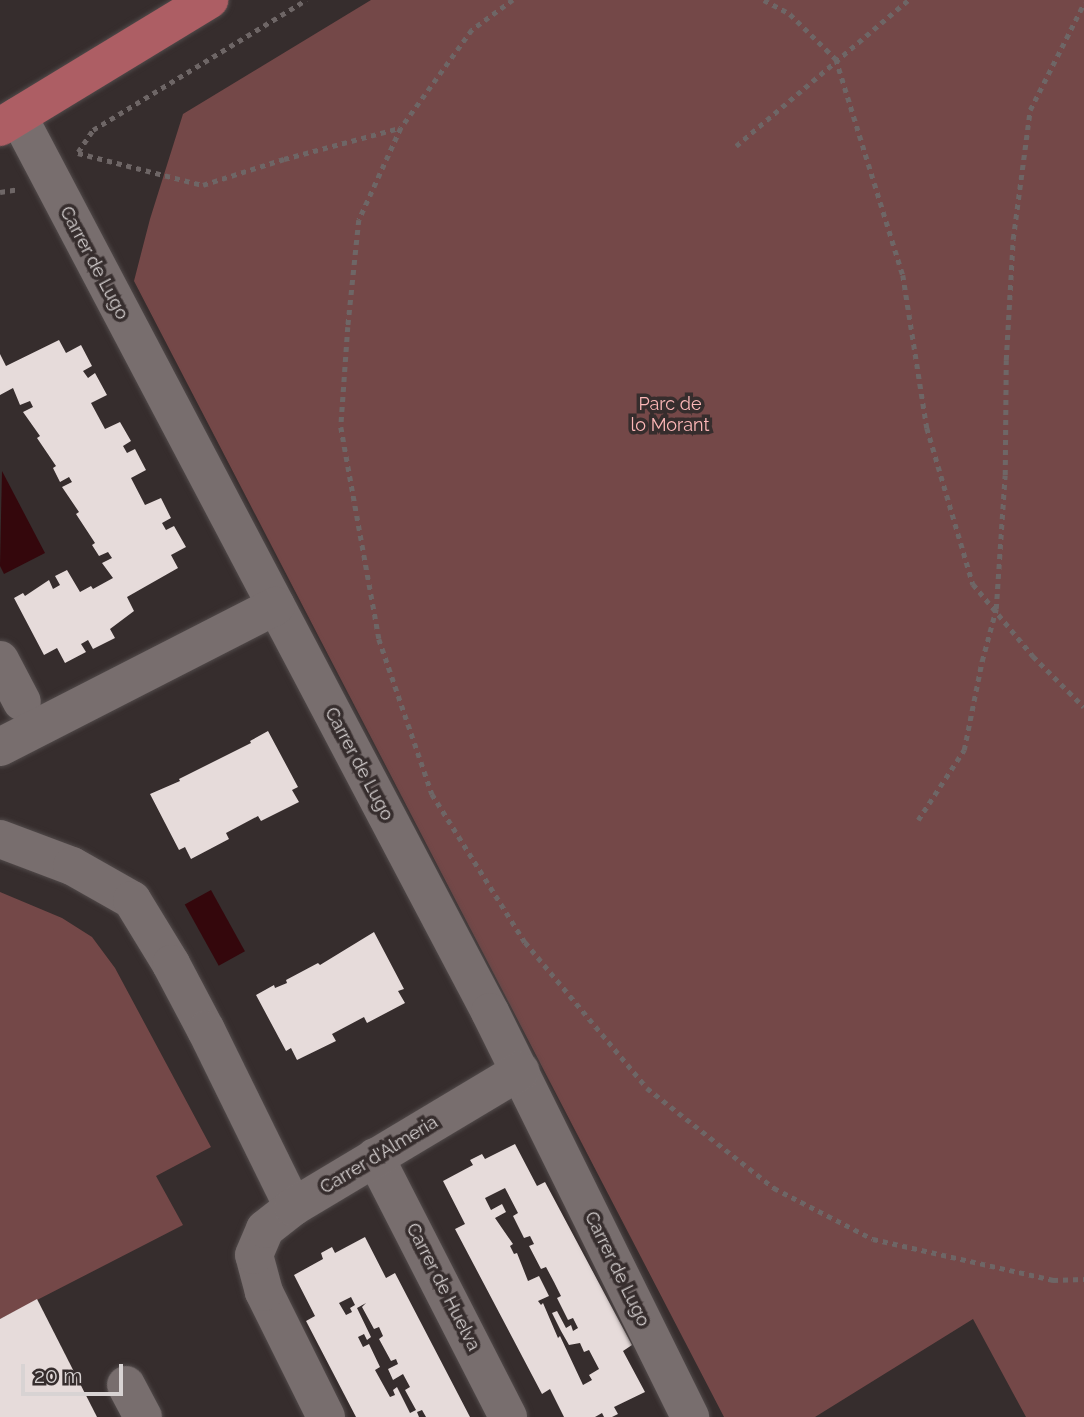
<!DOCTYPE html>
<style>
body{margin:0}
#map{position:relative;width:1084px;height:1417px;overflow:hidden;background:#362d2d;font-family:Raleway,sans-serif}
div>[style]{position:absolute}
.green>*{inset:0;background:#744848}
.water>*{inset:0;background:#34070c;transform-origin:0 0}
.building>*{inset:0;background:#e6dbda}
.path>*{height:4.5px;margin-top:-2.25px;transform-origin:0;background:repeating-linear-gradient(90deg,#6e6666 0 5px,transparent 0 10px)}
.roads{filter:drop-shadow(0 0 2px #514a4a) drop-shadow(0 0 2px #514a4a)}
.minor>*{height:38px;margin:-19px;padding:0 19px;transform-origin:19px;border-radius:19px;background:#786e6e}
.major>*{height:38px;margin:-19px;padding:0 19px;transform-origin:19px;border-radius:19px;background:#ad5e64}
span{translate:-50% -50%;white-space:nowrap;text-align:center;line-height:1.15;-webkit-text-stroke:7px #362d2d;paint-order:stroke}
.street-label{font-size:18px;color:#d8d3d3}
.park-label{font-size:18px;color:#fcb7b7}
.scale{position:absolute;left:21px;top:1364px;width:102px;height:32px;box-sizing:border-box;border:4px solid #d8d3d3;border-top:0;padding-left:9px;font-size:21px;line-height:24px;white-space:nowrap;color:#d8d3d3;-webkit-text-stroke:5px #362d2d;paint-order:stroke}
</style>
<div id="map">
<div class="green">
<div style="clip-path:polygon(371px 0,1084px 0,1084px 1417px,1026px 1417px,973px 1319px,815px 1417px,724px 1417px,134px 281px,150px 219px,183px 114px)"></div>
<div style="clip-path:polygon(0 892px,62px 918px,92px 937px,115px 968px,211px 1147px,156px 1176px,183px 1225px,0 1319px)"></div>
</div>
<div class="water">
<div style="clip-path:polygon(2px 471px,45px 553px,4px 574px,0 566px)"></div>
<div style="left:211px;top:890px;width:70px;height:30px;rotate:61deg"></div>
</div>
<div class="building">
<div style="clip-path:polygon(59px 340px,66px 353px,81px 345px,92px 366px,83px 371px,88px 378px,95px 373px,107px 395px,91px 403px,105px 429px,120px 422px,131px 441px,123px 446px,127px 453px,135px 449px,146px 470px,131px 478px,145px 505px,161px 498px,171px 518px,162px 523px,166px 530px,174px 526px,186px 547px,171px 555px,178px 568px,127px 597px,134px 611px,110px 629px,115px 638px,93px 649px,88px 640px,81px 644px,86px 652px,65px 663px,57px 648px,44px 655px,14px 598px,23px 593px,25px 596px,49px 580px,53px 589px,60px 585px,55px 576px,67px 570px,80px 592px,91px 586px,93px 589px,113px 578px,102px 563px,112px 558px,108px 552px,99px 556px,92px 545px,95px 543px,76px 514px,79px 512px,62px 487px,72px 482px,69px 477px,60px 482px,53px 468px,56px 466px,37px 438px,40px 436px,23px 412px,33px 407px,30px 401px,20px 405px,13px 388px,0 395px,0 354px,6px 366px)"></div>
<div style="clip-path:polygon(268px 731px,298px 787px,292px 790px,299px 802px,261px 821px,258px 816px,226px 833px,229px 839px,191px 859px,185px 847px,179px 850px,150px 794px,180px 781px,179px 779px,251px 743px,250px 741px)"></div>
<div style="clip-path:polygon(374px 932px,404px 989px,398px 991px,405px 1003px,367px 1023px,364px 1017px,332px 1034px,336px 1041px,297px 1060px,291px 1048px,286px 1051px,256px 995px,274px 985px,275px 988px,287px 983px,286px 980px,318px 963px,320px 965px)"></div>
<div style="clip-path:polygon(evenodd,515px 1144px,537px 1186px,545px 1182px,632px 1345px,623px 1351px,645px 1392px,614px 1407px,618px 1414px,612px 1417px,604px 1417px,602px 1413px,595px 1417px,564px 1417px,550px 1389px,542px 1394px,455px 1229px,465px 1224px,443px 1181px,473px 1165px,470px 1160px,482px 1154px,485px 1159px,515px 1144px,505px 1188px,518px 1213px,513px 1216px,524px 1238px,530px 1236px,534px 1244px,529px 1246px,541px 1269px,546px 1267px,554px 1282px,561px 1296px,557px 1298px,568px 1320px,573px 1318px,578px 1328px,573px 1331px,571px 1325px,566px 1328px,557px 1311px,552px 1313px,561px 1331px,569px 1345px,580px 1343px,584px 1352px,589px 1350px,599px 1369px,589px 1375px,592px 1380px,583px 1385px,560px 1336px,558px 1338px,543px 1303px,541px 1305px,538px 1301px,549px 1296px,539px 1276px,528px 1281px,517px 1253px,514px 1254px,510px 1246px,513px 1244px,495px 1218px,506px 1212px,502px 1204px,491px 1210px,485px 1198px,505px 1188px)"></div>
<div style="clip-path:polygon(evenodd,365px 1237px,386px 1278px,395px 1273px,470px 1417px,426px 1417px,422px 1410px,417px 1412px,419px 1417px,356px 1417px,306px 1321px,315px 1316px,294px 1275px,323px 1259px,321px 1253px,332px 1247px,335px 1253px,365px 1237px,351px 1297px,355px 1305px,350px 1308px,352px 1312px,346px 1315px,339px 1303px,351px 1297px,365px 1237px,366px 1303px,362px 1307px,374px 1329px,379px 1327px,383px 1336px,379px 1339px,391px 1361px,396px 1359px,398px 1364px,388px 1369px,393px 1380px,403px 1374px,410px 1387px,405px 1390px,416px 1410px,410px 1413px,397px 1387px,393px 1390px,395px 1395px,390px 1397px,375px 1370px,380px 1367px,369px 1344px,363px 1347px,358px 1337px,364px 1334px,367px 1340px,371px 1337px,357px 1308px,366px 1303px)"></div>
<div style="clip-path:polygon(37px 1299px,97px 1417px,0 1417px,0 1319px)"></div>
</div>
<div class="path">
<div style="left:513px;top:0;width:51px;rotate:143.8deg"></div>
<div style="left:472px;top:30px;width:121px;rotate:125.9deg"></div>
<div style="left:401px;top:128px;width:101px;rotate:114.5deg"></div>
<div style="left:359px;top:220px;width:108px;rotate:95.9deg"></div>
<div style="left:348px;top:327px;width:100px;rotate:94deg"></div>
<div style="left:341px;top:427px;width:215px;rotate:79.8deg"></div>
<div style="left:379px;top:639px;width:164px;rotate:71.1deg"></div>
<div style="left:432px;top:794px;width:175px;rotate:57.9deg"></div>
<div style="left:525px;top:942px;width:190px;rotate:50.1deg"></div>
<div style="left:647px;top:1088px;width:162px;rotate:38.2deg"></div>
<div style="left:774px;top:1188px;width:111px;rotate:27.3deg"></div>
<div style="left:873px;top:1239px;width:185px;rotate:12.8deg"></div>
<div style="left:1053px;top:1280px;width:31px;rotate:-2deg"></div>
<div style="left:764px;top:0;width:30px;rotate:28deg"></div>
<div style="left:790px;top:14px;width:64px;rotate:44.4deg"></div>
<div style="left:836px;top:59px;width:226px;rotate:72.8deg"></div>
<div style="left:903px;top:275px;width:155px;rotate:81.1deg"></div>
<div style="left:927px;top:428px;width:163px;rotate:73.6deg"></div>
<div style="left:973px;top:584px;width:94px;rotate:50.2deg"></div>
<div style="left:1033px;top:656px;width:72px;rotate:45deg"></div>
<div style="left:736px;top:146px;width:226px;rotate:-40.3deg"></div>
<div style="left:78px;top:152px;width:27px;rotate:-56deg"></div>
<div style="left:93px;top:130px;width:250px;rotate:-31.4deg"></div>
<div style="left:78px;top:153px;width:129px;rotate:14.4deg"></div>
<div style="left:203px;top:185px;width:85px;rotate:-17.8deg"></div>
<div style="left:284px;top:159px;width:120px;rotate:-15deg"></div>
<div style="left:0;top:192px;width:18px;rotate:-9deg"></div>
<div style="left:918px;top:820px;width:84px;rotate:-56.7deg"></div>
<div style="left:964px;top:750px;width:91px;rotate:-78.6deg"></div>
<div style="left:982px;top:661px;width:54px;rotate:-74.9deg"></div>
<div style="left:996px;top:609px;width:134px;rotate:-86.2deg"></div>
<div style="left:1005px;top:475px;width:115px;rotate:-89.5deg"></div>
<div style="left:1006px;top:360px;width:121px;rotate:-86.7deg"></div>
<div style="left:1013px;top:239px;width:130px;rotate:-82.5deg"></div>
<div style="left:1030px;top:110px;width:120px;rotate:-63.2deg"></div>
</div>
<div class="roads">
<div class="minor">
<div style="left:18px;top:116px;width:1013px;rotate:62.22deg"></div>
<div style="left:490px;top:1012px;width:452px;rotate:63.7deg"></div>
<div style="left:0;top:660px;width:47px;rotate:62.4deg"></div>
<div style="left:0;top:747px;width:310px;rotate:-27.1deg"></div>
<div style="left:0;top:839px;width:77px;rotate:20.6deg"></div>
<div style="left:72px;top:866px;width:69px;rotate:29.5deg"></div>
<div style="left:132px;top:900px;width:75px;rotate:58.6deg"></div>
<div style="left:171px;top:964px;width:75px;rotate:62.1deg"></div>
<div style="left:206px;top:1030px;width:197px;rotate:63.8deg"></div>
<div style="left:375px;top:1157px;width:292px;rotate:62.9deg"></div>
<div style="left:126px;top:1385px;width:36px;rotate:62deg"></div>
<div style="left:326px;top:1417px;width:140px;rotate:-116.4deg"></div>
<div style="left:264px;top:1292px;width:38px;rotate:-105deg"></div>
<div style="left:254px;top:1255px;width:28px;rotate:-67deg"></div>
<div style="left:265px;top:1229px;width:36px;rotate:-38deg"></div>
<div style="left:293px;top:1207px;width:265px;rotate:-30.9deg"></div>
</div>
<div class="major">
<div style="left:0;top:127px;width:245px;rotate:-31.3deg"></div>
</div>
</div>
<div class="street-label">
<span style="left:94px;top:263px;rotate:62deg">Carrer de Lugo</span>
<span style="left:359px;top:764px;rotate:62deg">Carrer de Lugo</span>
<span style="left:379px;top:1155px;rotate:-31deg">Carrer d'Almeria</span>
<span style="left:617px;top:1269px;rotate:64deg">Carrer de Lugo</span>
<span style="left:443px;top:1287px;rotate:63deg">Carrer de Huelva</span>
</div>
<div class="park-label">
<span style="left:670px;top:415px">Parc de<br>lo Morant</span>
</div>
<div class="scale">20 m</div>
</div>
